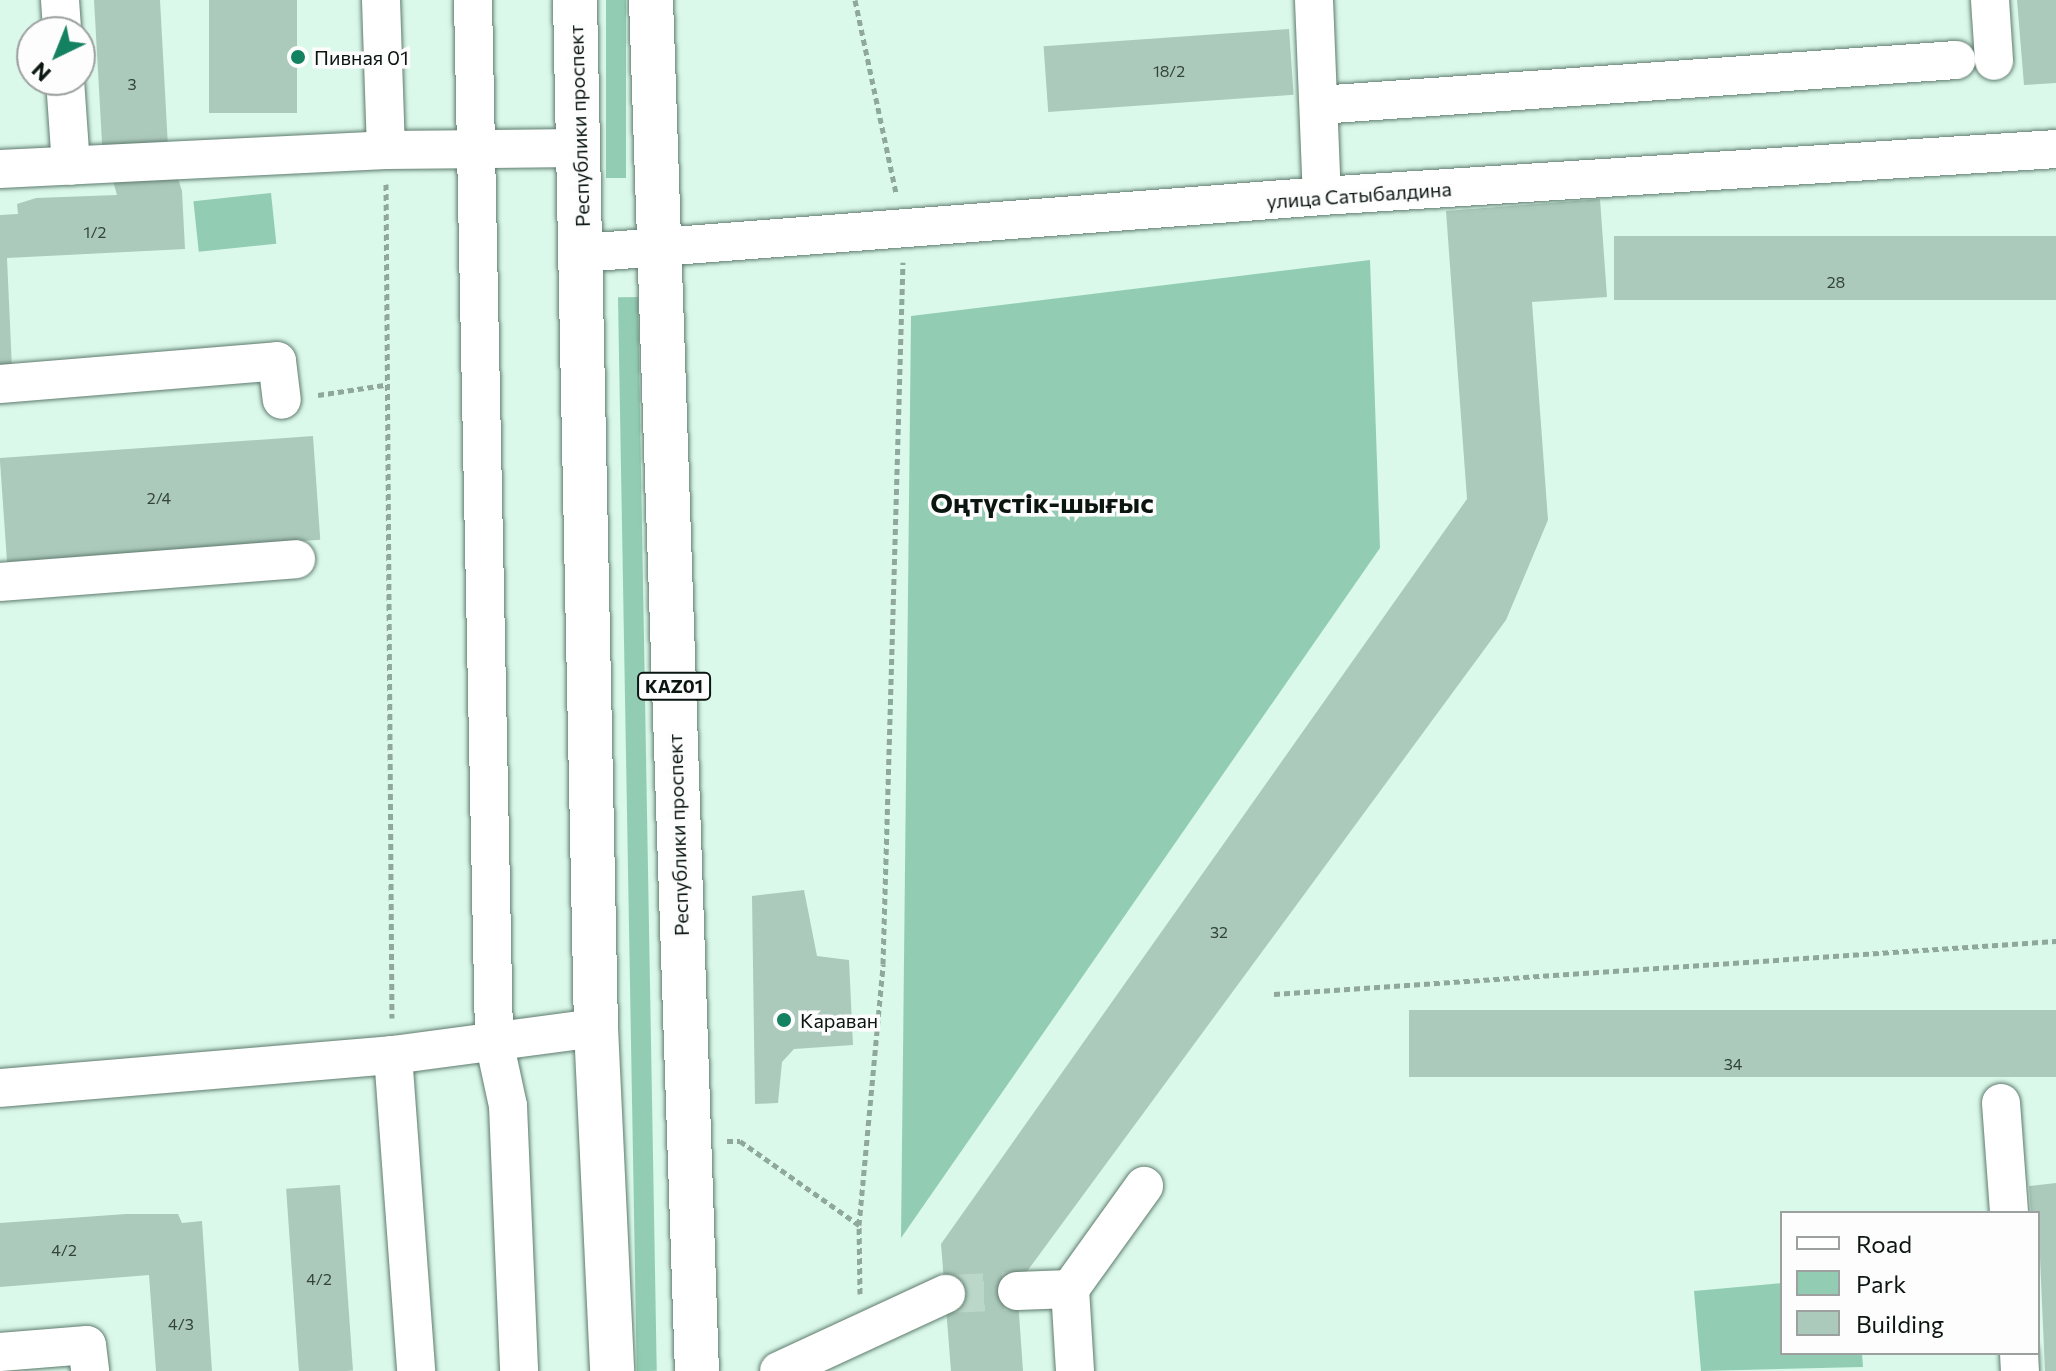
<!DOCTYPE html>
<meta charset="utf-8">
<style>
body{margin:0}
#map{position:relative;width:2056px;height:1371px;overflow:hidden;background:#daf9ea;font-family:Commissioner,sans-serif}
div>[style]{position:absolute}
.green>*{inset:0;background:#92cdb3;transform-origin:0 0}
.building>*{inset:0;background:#accabc;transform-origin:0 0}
.minor-tunnel>*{height:38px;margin-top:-19px;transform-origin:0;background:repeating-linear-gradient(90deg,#bbd7c9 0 38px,transparent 0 57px)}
.path>*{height:5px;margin-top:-2.5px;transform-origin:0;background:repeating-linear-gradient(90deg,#8fa79c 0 6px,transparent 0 10px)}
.roads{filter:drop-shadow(0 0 2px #5f7b6e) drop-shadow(0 0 2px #5f7b6e)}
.minor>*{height:38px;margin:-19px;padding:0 19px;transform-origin:19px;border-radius:19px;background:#fff}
.highway>*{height:44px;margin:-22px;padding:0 22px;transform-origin:22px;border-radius:22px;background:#fff}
.dots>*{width:22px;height:22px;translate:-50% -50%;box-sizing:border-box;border:4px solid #fdfdfd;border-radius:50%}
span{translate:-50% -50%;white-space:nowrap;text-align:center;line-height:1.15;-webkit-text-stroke:7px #fdfdfd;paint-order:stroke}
.number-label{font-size:16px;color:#33433c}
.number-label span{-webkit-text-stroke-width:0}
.shield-label span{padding:2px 6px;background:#fdfdfd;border:2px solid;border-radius:6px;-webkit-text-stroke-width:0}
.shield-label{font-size:18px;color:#0b1611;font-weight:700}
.poi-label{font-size:20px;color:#0b1611}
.left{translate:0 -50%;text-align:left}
.street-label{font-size:20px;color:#0b1611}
.district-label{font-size:28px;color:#0b1611;font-weight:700}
.legend{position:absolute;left:1780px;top:1211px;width:260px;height:144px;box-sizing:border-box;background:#fdfdfd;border:2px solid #9ca19f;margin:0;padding:10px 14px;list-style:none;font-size:24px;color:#0b1611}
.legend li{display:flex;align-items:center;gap:16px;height:40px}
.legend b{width:40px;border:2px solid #9ca19f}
.north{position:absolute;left:16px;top:16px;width:80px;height:80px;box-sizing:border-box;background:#fdfdfd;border:2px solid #9ca19f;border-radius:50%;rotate:223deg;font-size:22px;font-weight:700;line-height:32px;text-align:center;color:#0b1611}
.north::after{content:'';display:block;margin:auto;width:28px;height:36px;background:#148260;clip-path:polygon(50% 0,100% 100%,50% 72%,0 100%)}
</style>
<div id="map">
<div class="green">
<div style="left:606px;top:0;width:20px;height:178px"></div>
<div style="left:271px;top:193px;width:51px;height:78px;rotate:84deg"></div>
<div style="clip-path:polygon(1370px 260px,1380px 548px,901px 1238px,911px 316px)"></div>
<div style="left:638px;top:297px;width:1074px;height:20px;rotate:89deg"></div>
<div style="clip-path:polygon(1782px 1283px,1782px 1353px,1862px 1353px,1863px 1367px,1701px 1371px,1694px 1291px)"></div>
</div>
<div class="building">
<div style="clip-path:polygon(94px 0,160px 0,168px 147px,182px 191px,185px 249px,7px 258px,12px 369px,0 370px,0 215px,18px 214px,17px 204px,36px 198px,117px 195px,102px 143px)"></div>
<div style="left:209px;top:0;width:88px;height:113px"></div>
<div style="clip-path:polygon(2017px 0,2056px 0,2056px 83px,2024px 85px)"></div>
<div style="left:1289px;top:29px;width:66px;height:246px;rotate:86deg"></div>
<div style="clip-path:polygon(1600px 199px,1607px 297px,1532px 302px,1548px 520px,1506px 620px,1017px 1285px,1023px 1371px,951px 1371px,941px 1244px,1467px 499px,1446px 211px)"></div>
<div style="left:2056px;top:236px;width:64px;height:442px;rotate:90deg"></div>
<div style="left:313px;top:436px;width:104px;height:314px;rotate:86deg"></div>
<div style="clip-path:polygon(804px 890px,817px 956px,849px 960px,853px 1045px,794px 1049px,782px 1062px,778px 1103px,755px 1104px,752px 896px)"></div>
<div style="left:2056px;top:1010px;width:67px;height:647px;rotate:90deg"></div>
<div style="clip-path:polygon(2056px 1183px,2056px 1371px,2045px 1371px,2038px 1213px,2031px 1213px,2029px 1186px)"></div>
<div style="left:340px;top:1185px;width:186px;height:54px;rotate:86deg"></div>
<div style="clip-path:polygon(126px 1214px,178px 1214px,182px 1223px,202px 1221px,212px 1371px,156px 1371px,149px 1275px,0 1287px,0 1223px)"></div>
</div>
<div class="minor-tunnel">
<div style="left:946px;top:1294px;width:71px;rotate:-2.4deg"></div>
</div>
<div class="path">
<div style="left:855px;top:0;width:197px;rotate:78deg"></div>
<div style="left:386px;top:184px;width:834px;rotate:89.59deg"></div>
<div style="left:318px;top:395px;width:67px;rotate:-8.6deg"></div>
<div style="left:1274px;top:994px;width:784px;rotate:-3.88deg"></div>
<div style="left:727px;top:1141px;width:13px"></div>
<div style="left:740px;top:1141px;width:146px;rotate:35.2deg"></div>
<div style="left:860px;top:1294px;width:69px;rotate:-90.8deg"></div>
<div style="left:859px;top:1225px;width:262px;rotate:-84.7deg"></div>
<div style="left:883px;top:964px;width:702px;rotate:-88.37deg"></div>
</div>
<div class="roads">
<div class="minor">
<div style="left:60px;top:0;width:32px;rotate:86deg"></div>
<div style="left:381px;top:0;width:150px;rotate:88.1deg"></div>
<div style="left:473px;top:0;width:1041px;rotate:88.84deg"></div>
<div style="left:494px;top:1041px;width:66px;rotate:77.8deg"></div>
<div style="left:508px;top:1106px;width:265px;rotate:87.6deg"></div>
<div style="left:1314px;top:0;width:196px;rotate:87.7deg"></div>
<div style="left:1990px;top:0;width:61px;rotate:86.2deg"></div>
<div style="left:65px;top:80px;width:86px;rotate:86deg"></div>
<div style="left:1319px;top:105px;width:639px;rotate:-4.04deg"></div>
<div style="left:0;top:169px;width:386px;rotate:-2.8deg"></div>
<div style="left:386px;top:150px;width:193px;rotate:-0.6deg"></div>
<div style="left:582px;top:253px;width:742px;rotate:-4.4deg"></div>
<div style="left:1322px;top:196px;width:736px;rotate:-3.66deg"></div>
<div style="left:0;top:384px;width:278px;rotate:-4.7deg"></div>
<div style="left:277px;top:361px;width:39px;rotate:83deg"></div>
<div style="left:0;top:582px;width:297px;rotate:-4.4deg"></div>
<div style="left:393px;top:1055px;width:317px;rotate:85.8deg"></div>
<div style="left:0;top:1088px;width:394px;rotate:-4.8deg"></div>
<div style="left:393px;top:1055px;width:205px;rotate:-7.6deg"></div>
<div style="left:2001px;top:1103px;width:110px;rotate:85.8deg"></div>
<div style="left:1070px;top:1289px;width:127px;rotate:-54.3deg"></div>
<div style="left:1017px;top:1291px;width:53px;rotate:-2.2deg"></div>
<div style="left:1070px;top:1289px;width:82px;rotate:86.5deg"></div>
<div style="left:0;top:1352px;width:87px;rotate:-4.6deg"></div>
<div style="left:87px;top:1345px;width:26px;rotate:83deg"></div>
<div style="left:2019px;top:1353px;width:18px;rotate:87deg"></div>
<div style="left:779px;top:1371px;width:184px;rotate:-24.8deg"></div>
</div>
<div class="highway">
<div style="left:575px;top:0;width:1028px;rotate:88.83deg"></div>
<div style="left:596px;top:1028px;width:343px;rotate:87.3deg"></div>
<div style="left:651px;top:0;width:1372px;rotate:88.08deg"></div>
</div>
</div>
<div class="dots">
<div style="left:298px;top:57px;background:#148260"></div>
<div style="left:784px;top:1020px;background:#148260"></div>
</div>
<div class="number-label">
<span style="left:1169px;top:71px">18/2</span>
<span style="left:132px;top:84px">3</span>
<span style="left:95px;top:232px">1/2</span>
<span style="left:1836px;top:282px">28</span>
<span style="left:159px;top:498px">2/4</span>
<span style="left:1219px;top:932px">32</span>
<span style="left:1733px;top:1064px">34</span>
<span style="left:64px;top:1250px">4/2</span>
<span style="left:319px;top:1279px">4/2</span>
<span style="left:181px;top:1324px">4/3</span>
</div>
<div class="shield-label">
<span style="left:674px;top:686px">KАZ01</span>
</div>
<div class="poi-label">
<span class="left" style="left:314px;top:57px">Пивная 01</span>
<span class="left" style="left:800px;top:1020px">Караван</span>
</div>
<div class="street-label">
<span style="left:579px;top:126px;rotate:-92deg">Республики проспект</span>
<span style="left:1359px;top:195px;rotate:-4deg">улица Сатыбалдина</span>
<span style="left:678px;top:835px;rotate:-92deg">Республики проспект</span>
</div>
<div class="district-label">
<span style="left:1042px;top:502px">Оңтүстік-шығыс</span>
</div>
<ul class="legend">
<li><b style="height:10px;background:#fff"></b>Road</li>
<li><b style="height:22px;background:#92cdb3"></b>Park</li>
<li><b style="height:22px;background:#accabc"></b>Building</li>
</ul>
<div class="north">N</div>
</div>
